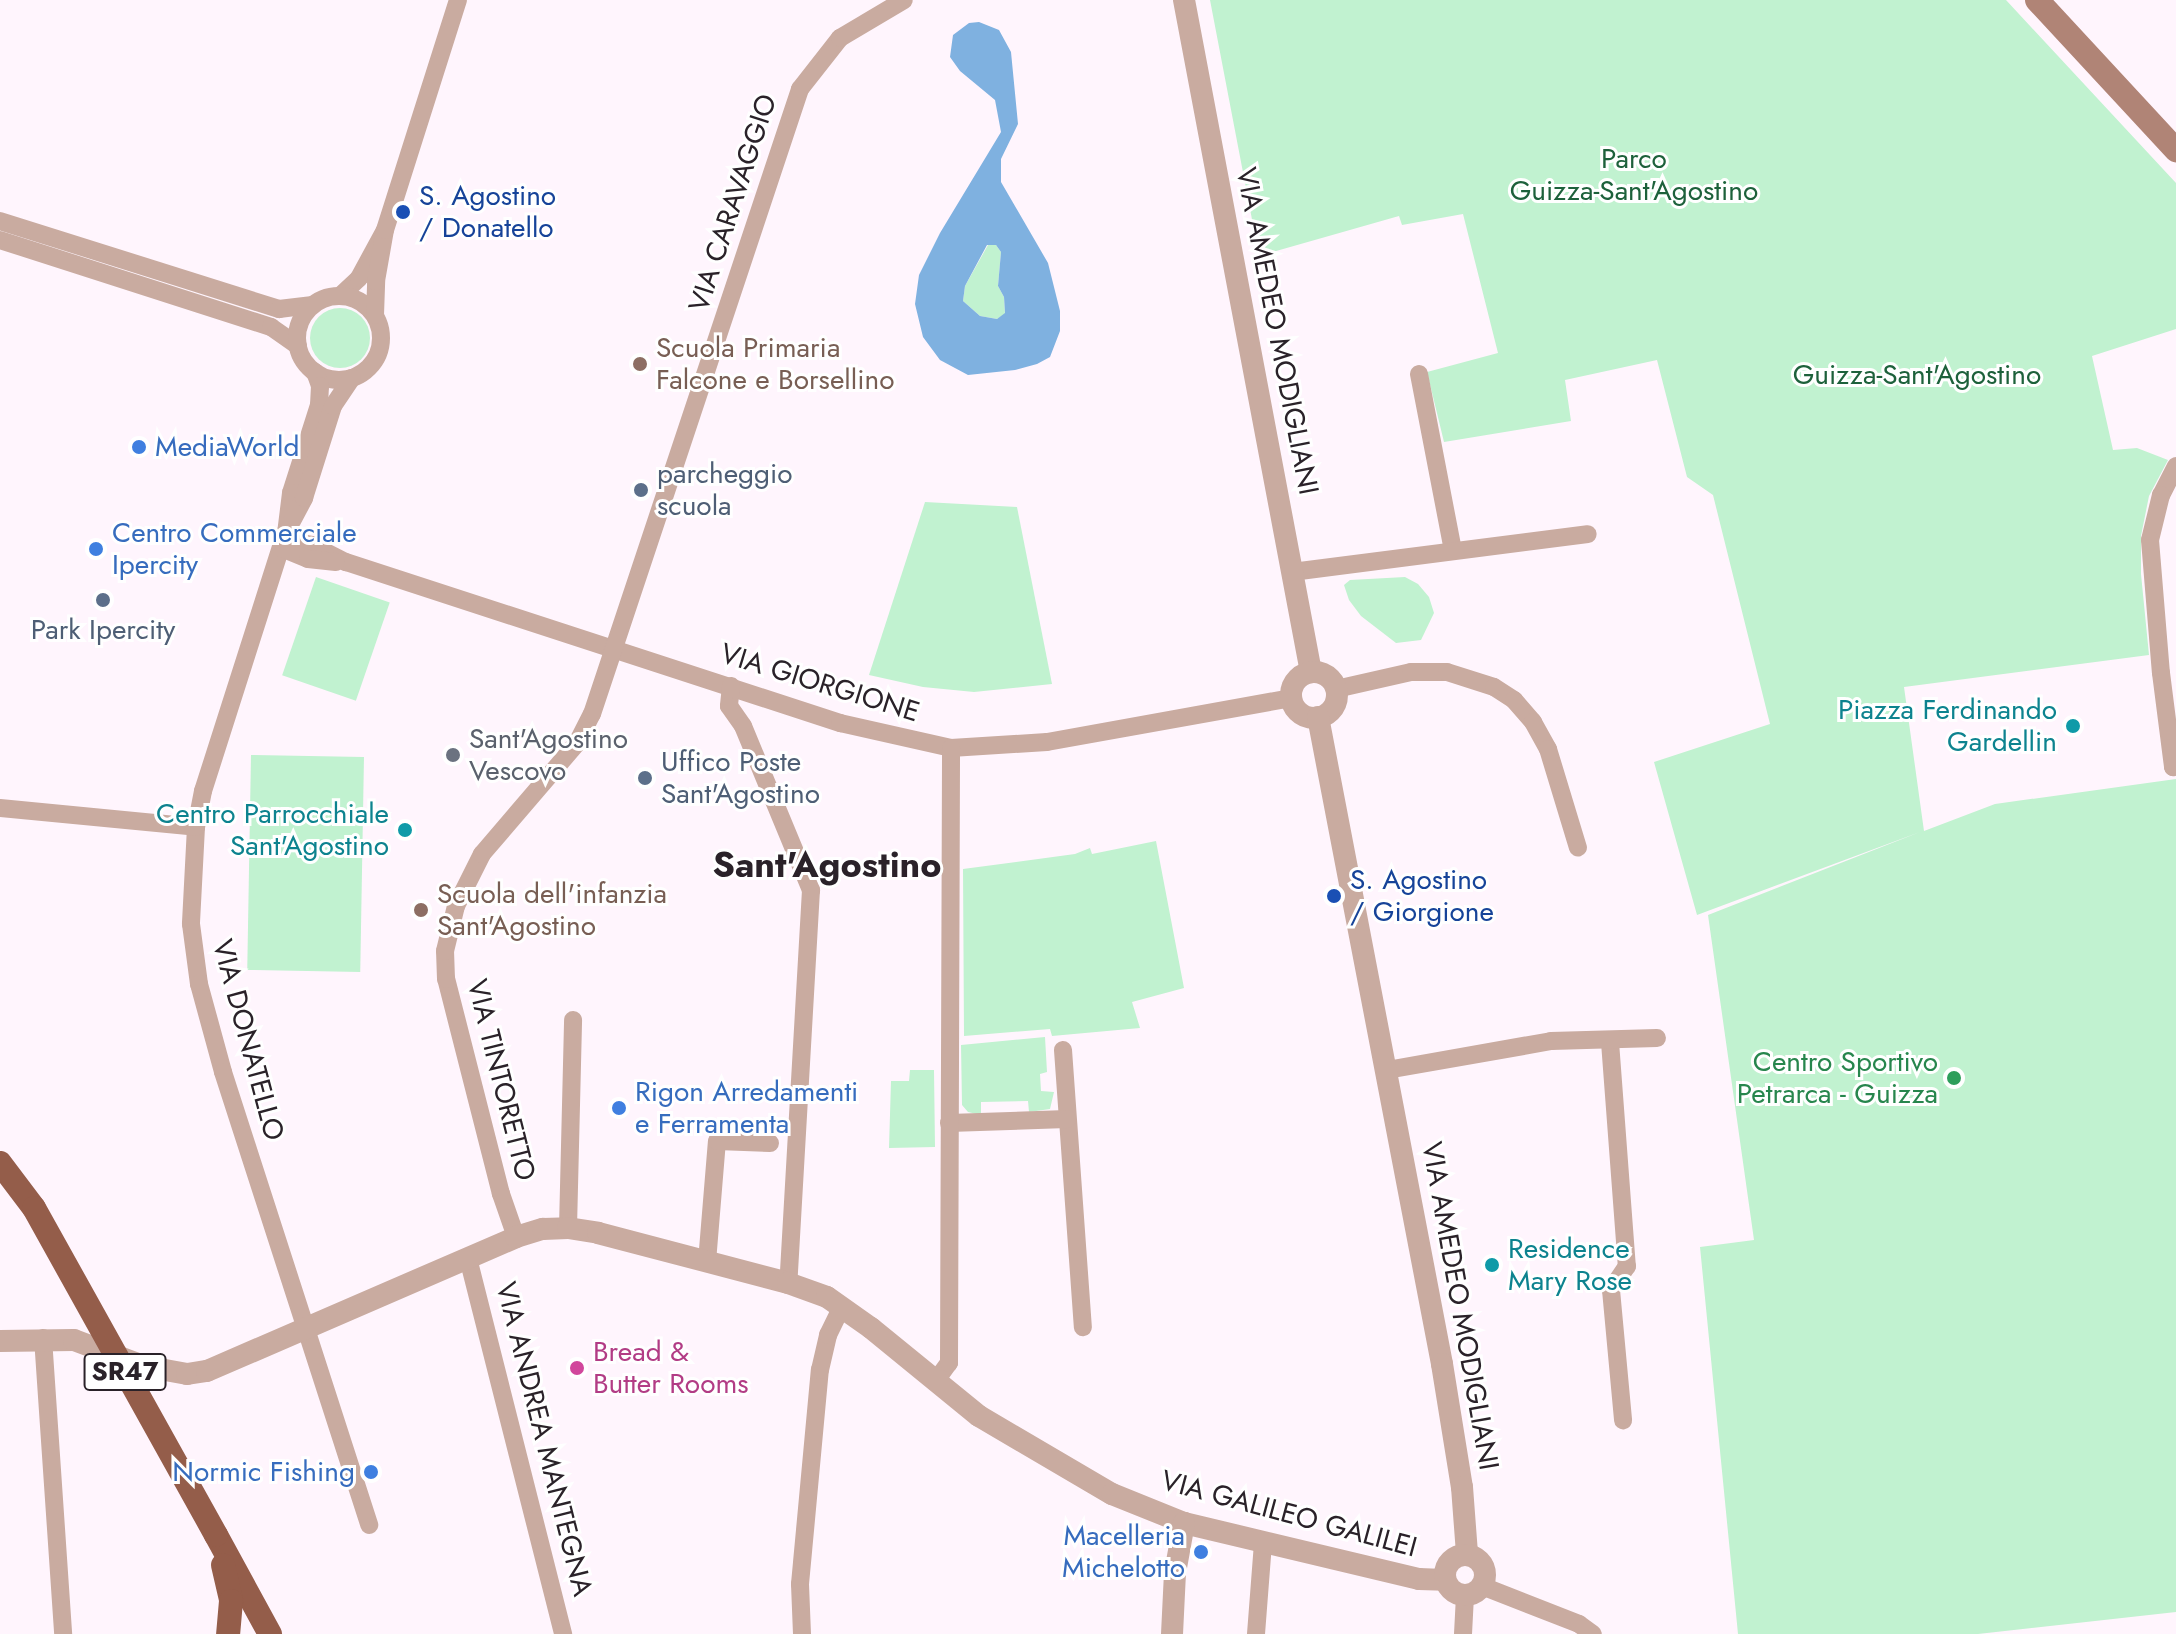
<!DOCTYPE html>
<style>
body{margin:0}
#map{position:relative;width:2176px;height:1634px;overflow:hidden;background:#fff5fd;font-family:Jost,sans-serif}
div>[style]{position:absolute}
.green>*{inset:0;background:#c1f2d0;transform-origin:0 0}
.round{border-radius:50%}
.water>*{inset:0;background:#7fb1e0}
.minor>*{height:18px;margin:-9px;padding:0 9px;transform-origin:9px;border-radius:9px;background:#c9aba0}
.minor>.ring{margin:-9px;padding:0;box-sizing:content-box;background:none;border:18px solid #c9aba0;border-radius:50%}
.tertiary>*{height:22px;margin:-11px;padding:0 11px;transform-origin:11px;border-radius:11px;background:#c9aba0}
.tertiary>.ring{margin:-11px;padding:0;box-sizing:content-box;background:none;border:22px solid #c9aba0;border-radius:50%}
.secondary>*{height:24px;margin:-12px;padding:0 12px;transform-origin:12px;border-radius:12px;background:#b08476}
.trunk>*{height:24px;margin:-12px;padding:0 12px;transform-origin:12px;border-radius:12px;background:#945d4a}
.trunk-bridge>*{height:24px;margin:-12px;padding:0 12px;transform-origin:12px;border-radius:12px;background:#945d4a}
.dots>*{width:22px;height:22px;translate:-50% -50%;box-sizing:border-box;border:4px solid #fff;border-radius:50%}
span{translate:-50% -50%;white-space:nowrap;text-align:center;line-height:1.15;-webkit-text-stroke:6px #fff;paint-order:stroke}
.shield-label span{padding:2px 6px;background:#fff;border:2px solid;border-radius:6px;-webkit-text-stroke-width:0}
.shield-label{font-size:26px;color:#2a2229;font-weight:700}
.park-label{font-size:28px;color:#1d613b}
.transit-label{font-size:28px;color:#164399}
.left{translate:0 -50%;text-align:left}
.street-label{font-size:28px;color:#2a2229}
.education-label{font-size:28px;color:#785e54}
.shop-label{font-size:28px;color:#366cbe}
.right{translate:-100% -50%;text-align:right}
.service-label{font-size:28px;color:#4e5e75}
.culture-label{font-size:28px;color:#0d838f}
.worship-label{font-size:28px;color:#5b616d}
.leisure-label{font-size:28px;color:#27864d}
.hotel-label{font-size:28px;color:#b23c85}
.district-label{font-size:36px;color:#2a2229;font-weight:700}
</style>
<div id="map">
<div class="green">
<div style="clip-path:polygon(1210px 0,2006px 0,2176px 183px,2176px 329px,2092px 356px,2113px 450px,2137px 448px,2168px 460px,2149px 496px,2141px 536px,2141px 574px,2149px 655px,1904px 687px,1924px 831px,1995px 804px,2176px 779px,2176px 1612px,1978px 1634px,1738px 1634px,1700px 1247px,1754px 1240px,1708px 915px,1920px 832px,1697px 915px,1654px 762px,1770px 724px,1713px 495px,1687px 477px,1657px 360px,1565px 380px,1571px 421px,1444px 442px,1427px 372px,1498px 353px,1463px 214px,1402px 225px,1399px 216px,1259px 256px)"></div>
<div style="clip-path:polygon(988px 245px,996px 245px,1001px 252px,998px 286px,1004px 297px,1005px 314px,997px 319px,980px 316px,963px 301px,965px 286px)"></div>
<div class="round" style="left:310px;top:308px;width:60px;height:60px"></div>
<div style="clip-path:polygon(925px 502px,1017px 507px,1052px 684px,974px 692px,923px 687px,869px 675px)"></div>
<div style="left:316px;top:577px;width:78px;height:104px;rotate:19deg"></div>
<div style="clip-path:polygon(1405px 577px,1418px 584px,1429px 597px,1434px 613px,1421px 640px,1396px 643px,1361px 616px,1349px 600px,1344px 585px,1350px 580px)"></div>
<div style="left:251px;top:755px;width:113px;height:215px;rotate:1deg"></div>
<div style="clip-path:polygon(1156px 841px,1184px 988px,1132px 1002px,1140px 1028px,1052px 1036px,1050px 1029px,964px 1036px,963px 869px,1075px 854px,1090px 848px,1092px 854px)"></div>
<div style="clip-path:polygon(1045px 1037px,1047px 1072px,1040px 1074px,1041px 1091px,1054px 1092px,1050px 1109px,1029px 1112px,1028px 1101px,981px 1102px,981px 1115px,968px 1112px,962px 1105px,961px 1045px)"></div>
<div style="clip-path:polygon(910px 1070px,934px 1070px,935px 1147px,889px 1148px,891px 1081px,909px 1081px)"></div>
</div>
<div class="water">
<div style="clip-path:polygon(evenodd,979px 22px,999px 30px,1011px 52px,1018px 124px,1001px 159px,1001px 182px,1048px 263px,1060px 311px,1060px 331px,1050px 357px,1037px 364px,1015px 370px,968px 375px,940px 360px,923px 337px,915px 304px,919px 275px,940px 233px,1001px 132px,995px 100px,960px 71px,950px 57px,953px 35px,969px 23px,979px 22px,987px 245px,996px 245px,1001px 252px,998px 286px,1004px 297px,1005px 313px,997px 319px,980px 316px,963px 301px,965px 286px,987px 245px)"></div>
</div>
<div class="minor">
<div style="left:0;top:221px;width:293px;rotate:17.5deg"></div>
<div style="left:279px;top:309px;width:34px;rotate:-7deg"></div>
<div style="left:0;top:240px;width:285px;rotate:17.8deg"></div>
<div style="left:271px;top:327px;width:33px;rotate:35deg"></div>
<div style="left:340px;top:296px;width:26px;rotate:-43deg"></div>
<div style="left:359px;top:278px;width:52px;rotate:-61.5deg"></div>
<div class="ring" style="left:297px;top:296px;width:66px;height:66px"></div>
<div style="left:375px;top:315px;width:34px;rotate:-88deg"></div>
<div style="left:376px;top:281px;width:52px;rotate:-80deg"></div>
<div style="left:385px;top:230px;width:241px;rotate:-72.4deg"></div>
<div style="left:315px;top:372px;width:15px;rotate:70deg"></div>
<div style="left:320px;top:386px;width:19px;rotate:93deg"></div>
<div style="left:319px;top:405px;width:92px;rotate:107.7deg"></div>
<div style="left:291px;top:493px;width:38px;rotate:97deg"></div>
<div style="left:286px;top:531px;width:273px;rotate:107.7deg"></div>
<div style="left:203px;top:791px;width:37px;rotate:101deg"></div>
<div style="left:196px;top:827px;width:97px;rotate:93deg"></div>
<div style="left:191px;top:924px;width:61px;rotate:82.4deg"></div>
<div style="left:199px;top:984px;width:91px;rotate:74.7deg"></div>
<div style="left:223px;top:1072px;width:476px;rotate:72.1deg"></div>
<div style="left:1419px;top:374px;width:180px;rotate:79.1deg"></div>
<div style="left:2176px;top:466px;width:33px;rotate:117deg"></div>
<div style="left:2161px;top:495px;width:46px;rotate:103.7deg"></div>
<div style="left:2150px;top:540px;width:133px;rotate:85.3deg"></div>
<div style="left:2161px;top:673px;width:95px;rotate:82.7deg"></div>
<div style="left:2173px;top:767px;width:3px;rotate:-18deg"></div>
<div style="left:292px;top:521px;width:26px;rotate:-62deg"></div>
<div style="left:304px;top:498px;width:96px;rotate:-72.5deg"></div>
<div style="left:333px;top:406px;width:34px;rotate:-56deg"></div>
<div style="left:284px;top:540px;width:28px;rotate:10deg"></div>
<div style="left:312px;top:545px;width:38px;rotate:27deg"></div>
<div style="left:346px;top:562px;width:520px;rotate:18.05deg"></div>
<div style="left:840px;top:723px;width:114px;rotate:12.7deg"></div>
<div style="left:951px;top:748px;width:96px;rotate:-3.6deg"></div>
<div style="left:1047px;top:742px;width:249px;rotate:-10.2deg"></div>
<div style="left:281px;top:548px;width:29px;rotate:22deg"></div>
<div style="left:308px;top:559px;width:28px;rotate:6deg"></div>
<div style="left:1292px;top:572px;width:298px;rotate:-7.3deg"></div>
<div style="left:731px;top:686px;width:20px;rotate:96deg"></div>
<div style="left:729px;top:706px;width:24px;rotate:55deg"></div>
<div style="left:743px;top:726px;width:178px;rotate:67.5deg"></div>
<div style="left:811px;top:890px;width:394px;rotate:93.3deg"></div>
<div style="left:1336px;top:689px;width:77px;rotate:-12.8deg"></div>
<div style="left:1411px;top:672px;width:36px"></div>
<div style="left:1447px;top:672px;width:49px;rotate:17.7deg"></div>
<div style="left:1494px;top:687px;width:24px;rotate:33deg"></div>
<div style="left:1514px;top:700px;width:29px;rotate:49deg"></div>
<div style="left:1533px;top:722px;width:31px;rotate:61deg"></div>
<div style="left:1548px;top:749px;width:103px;rotate:73.1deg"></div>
<div style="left:0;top:808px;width:197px;rotate:5.5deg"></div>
<div style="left:1610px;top:1042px;width:225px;rotate:85.7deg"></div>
<div style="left:1627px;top:1266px;width:29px;rotate:124deg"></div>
<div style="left:1611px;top:1290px;width:131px;rotate:84.7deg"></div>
<div style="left:1063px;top:1050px;width:278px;rotate:85.9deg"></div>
<div style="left:1387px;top:1070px;width:167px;rotate:-10deg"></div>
<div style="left:1551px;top:1041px;width:106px;rotate:-1.6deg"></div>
<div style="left:949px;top:1123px;width:118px;rotate:-1.9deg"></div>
<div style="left:568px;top:1228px;width:208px;rotate:-88.6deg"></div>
<div style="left:516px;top:1237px;width:46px;rotate:-109.2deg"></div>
<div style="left:501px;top:1194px;width:222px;rotate:-104.3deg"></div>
<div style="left:446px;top:979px;width:28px;rotate:-92deg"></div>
<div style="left:445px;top:951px;width:46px;rotate:-76.3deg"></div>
<div style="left:456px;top:906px;width:58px;rotate:-63.4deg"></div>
<div style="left:482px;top:854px;width:146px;rotate:-49.4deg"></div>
<div style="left:577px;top:743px;width:33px;rotate:-63deg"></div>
<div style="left:592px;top:714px;width:659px;rotate:-71.59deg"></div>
<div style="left:800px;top:89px;width:65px;rotate:-51.9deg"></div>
<div style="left:840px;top:38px;width:74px;rotate:-30.7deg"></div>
<div style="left:468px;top:1258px;width:388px;rotate:75.8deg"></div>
<div style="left:707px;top:1262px;width:121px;rotate:-85.3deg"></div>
<div style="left:717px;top:1141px;width:53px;rotate:2.2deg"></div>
<div style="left:43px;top:1338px;width:297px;rotate:86.1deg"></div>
<div style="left:935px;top:1382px;width:24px;rotate:-54deg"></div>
<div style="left:949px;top:1363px;width:615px;rotate:-89.81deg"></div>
<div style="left:1482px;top:1586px;width:104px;rotate:21.4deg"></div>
<div style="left:1579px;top:1624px;width:17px;rotate:36deg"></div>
<div style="left:802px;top:1634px;width:50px;rotate:-92.3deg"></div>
<div style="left:800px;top:1584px;width:215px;rotate:-84.7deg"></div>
<div style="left:820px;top:1370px;width:36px;rotate:-77deg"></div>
<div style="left:828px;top:1335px;width:32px;rotate:-64deg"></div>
<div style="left:1256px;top:1634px;width:92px;rotate:-85.6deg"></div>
<div style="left:1463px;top:1634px;width:38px;rotate:-87deg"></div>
</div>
<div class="tertiary">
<div style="left:1184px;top:0;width:684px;rotate:79.3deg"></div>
<div class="ring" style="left:1291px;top:672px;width:24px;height:24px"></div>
<div style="left:1318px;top:717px;width:659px;rotate:79.15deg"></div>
<div style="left:1442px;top:1364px;width:125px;rotate:80.8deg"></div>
<div style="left:1462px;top:1487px;width:67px;rotate:85.7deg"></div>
<div style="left:0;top:1341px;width:74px;rotate:-0.8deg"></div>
<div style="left:74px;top:1340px;width:74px;rotate:20.6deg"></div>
<div style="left:143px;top:1366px;width:45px;rotate:10.3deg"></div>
<div style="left:187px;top:1374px;width:20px;rotate:-9deg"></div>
<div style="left:207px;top:1371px;width:337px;rotate:-23.4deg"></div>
<div style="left:516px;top:1237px;width:28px;rotate:-17deg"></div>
<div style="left:543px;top:1229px;width:25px;rotate:-2deg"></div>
<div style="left:568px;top:1228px;width:30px;rotate:9deg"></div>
<div style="left:598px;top:1233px;width:196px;rotate:14.7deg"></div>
<div style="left:788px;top:1283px;width:41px;rotate:19.7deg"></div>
<div style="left:827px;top:1297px;width:54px;rotate:35.2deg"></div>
<div style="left:871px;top:1328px;width:139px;rotate:39.2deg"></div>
<div style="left:979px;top:1416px;width:154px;rotate:30.4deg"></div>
<div style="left:1112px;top:1494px;width:78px;rotate:21.9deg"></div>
<div style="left:1184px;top:1523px;width:242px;rotate:13.4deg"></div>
<div style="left:1419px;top:1579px;width:25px;rotate:2deg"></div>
<div class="ring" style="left:1445px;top:1555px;width:18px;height:18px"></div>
<div style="left:1172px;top:1634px;width:61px;rotate:-87.2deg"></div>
<div style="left:1175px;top:1573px;width:51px;rotate:-79.8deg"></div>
</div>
<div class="secondary">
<div style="left:2037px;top:0;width:205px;rotate:47.2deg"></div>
</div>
<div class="trunk">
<div style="left:0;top:1163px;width:56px;rotate:52.9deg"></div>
<div style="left:216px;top:1535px;width:113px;rotate:61.4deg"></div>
<div style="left:223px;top:1565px;width:37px;rotate:77deg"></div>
<div style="left:231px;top:1601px;width:33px;rotate:95deg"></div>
</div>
<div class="trunk-bridge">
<div style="left:34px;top:1208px;width:374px;rotate:60.9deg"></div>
</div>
<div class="dots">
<div style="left:403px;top:212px;background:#1a4fb4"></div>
<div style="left:640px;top:364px;background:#8d6e63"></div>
<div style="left:139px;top:447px;background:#3f7fe0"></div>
<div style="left:641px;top:490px;background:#5c6f8a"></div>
<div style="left:96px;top:549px;background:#3f7fe0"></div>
<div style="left:103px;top:600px;background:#5c6f8a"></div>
<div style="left:2073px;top:726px;background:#0f9aa8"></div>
<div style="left:453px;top:755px;background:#6b7280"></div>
<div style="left:645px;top:778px;background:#5c6f8a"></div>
<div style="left:405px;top:830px;background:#0f9aa8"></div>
<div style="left:1334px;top:896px;background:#1a4fb4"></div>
<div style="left:421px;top:910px;background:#8d6e63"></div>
<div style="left:1954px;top:1078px;background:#2e9e5b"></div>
<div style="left:619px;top:1108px;background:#3f7fe0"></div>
<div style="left:1492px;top:1265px;background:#0f9aa8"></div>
<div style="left:577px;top:1368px;background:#d1479c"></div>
<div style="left:371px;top:1472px;background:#3f7fe0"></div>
<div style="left:1201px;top:1552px;background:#3f7fe0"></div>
</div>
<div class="shield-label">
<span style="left:125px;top:1372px">SR47</span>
</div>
<div class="park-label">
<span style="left:1634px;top:175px">Parco<br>Guizza-Sant'Agostino</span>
<span style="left:1917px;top:375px">Guizza-Sant'Agostino</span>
</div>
<div class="transit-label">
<span class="left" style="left:419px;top:212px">S. Agostino<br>/ Donatello</span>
<span class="left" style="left:1350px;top:896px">S. Agostino<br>/ Giorgione</span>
</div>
<div class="street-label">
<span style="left:733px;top:203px;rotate:-72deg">VIA CARAVAGGIO</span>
<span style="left:1277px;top:331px;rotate:79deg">VIA AMEDEO MODIGLIANI</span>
<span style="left:820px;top:683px;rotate:17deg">VIA GIORGIONE</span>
<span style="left:248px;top:1040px;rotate:75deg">VIA DONATELLO</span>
<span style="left:501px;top:1080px;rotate:76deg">VIA TINTORETTO</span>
<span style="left:1460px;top:1306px;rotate:80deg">VIA AMEDEO MODIGLIANI</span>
<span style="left:544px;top:1439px;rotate:76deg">VIA ANDREA MANTEGNA</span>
<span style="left:1289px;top:1514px;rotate:15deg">VIA GALILEO GALILEI</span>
</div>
<div class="education-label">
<span class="left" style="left:656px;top:364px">Scuola Primaria<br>Falcone e Borsellino</span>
<span class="left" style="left:437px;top:910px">Scuola dell'infanzia<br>Sant'Agostino</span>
</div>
<div class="shop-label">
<span class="left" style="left:155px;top:447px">MediaWorld</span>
<span class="left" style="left:112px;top:549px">Centro Commerciale<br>Ipercity</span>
<span class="left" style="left:635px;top:1108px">Rigon Arredamenti<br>e Ferramenta</span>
<span class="right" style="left:355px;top:1472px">Normic Fishing</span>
<span class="right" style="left:1185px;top:1552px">Macelleria<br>Michelotto</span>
</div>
<div class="service-label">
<span class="left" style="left:657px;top:490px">parcheggio<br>scuola</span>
<span style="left:103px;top:630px">Park Ipercity</span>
<span class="left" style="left:661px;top:778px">Uffico Poste<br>Sant'Agostino</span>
</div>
<div class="culture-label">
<span class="right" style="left:2057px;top:726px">Piazza Ferdinando<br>Gardellin</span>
<span class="right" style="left:389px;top:830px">Centro Parrocchiale<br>Sant'Agostino</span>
<span class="left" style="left:1508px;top:1265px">Residence<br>Mary Rose</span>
</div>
<div class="worship-label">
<span class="left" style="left:469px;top:755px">Sant'Agostino<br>Vescovo</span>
</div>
<div class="leisure-label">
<span class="right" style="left:1938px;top:1078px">Centro Sportivo<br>Petrarca - Guizza</span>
</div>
<div class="hotel-label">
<span class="left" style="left:593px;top:1368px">Bread &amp;<br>Butter Rooms</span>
</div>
<div class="district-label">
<span style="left:827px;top:865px">Sant'Agostino</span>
</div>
</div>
